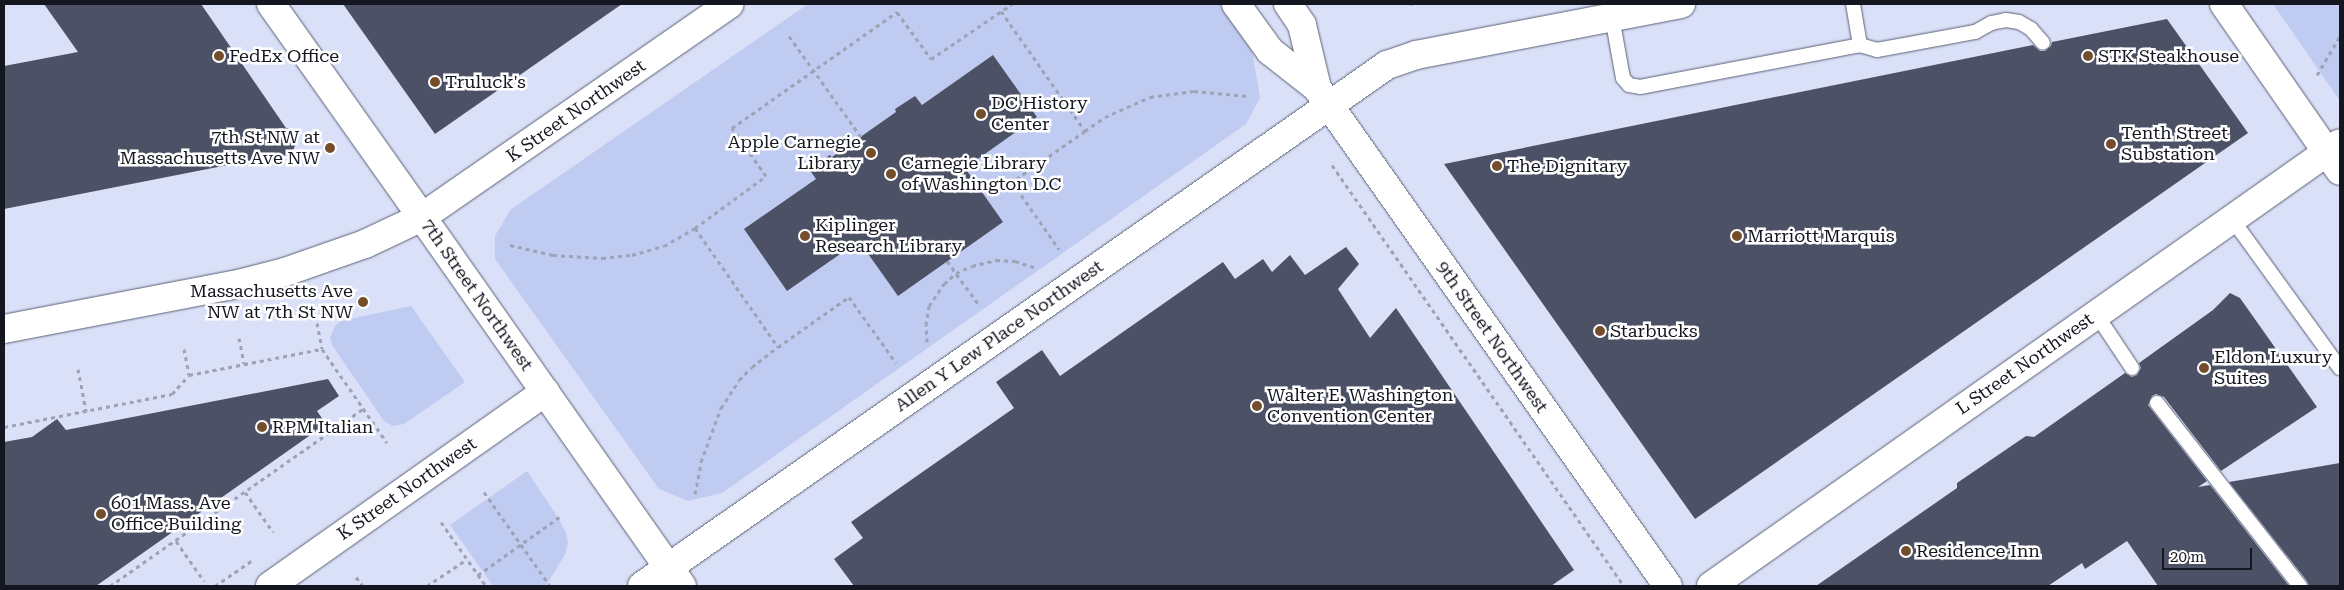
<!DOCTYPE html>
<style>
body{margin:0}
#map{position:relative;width:2344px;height:590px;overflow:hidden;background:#d9e0f7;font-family:"Roboto Serif",serif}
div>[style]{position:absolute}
.green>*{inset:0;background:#c0cbf2}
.building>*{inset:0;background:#4c5165}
.path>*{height:3px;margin-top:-1.5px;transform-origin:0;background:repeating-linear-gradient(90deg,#9da2b5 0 4px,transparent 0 8px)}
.roads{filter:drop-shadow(0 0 1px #5b6074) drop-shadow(0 0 1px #5b6074)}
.lane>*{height:14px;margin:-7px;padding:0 7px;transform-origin:7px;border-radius:7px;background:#fff}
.secondary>*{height:28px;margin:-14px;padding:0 14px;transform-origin:14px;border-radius:14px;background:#fff}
.primary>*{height:28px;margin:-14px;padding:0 14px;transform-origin:14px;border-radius:14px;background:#fff}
.dots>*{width:14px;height:14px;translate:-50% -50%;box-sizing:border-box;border:2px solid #fff;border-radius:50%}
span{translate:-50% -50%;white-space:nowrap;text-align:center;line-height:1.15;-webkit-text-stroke:5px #fff;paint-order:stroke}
.poi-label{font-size:18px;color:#14171f}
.left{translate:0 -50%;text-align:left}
.right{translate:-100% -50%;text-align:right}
.street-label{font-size:18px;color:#14171f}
.frame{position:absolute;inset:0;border:5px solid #14171f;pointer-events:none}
.scale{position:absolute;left:2162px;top:548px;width:90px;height:22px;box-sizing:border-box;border:2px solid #14171f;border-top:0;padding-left:6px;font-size:15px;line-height:18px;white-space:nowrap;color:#14171f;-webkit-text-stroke:4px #fff;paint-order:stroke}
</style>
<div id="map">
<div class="green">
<div style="clip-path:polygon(808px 4px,1219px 4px,1252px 49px,1260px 98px,1246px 124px,722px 493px,688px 501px,659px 489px,495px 259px,495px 236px,510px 210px)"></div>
<div style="clip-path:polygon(2273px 4px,2340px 4px,2340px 101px)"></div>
<div style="clip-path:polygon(411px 306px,465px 382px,404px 424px,393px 426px,384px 421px,332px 345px,330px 338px,335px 326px,341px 321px)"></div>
<div style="clip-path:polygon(527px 471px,559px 519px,566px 533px,568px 543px,565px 554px,546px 586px,493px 586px,450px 525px)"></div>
</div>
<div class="building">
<div style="clip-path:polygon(44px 4px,201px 4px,286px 128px,288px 128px,297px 141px,291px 155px,274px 156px,4px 209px,4px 66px,78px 52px)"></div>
<div style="clip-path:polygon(343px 4px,622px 4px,435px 134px)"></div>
<div style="clip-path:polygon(2167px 19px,2248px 133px,1695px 519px,1444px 164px,2033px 45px,2040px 51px,2045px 51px,2051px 46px,2052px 42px)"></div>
<div style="clip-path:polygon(993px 55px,1037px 117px,965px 168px,1003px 222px,898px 296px,859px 241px,787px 291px,744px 229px,816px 179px,809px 169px,830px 155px,832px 157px,896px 112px,895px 109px,915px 96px,922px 105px)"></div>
<div style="clip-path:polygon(1346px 247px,1359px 264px,1338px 289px,1370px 338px,1396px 308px,1574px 570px,1551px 586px,854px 586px,834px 559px,863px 538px,851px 522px,1014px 408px,996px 382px,1042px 350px,1060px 376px,1223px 262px,1235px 279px,1263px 259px,1272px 272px,1290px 255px,1305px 275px)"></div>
<div style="clip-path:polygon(2230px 293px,2240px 298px,2317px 407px,2221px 471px,2164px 397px,2156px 394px,2152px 396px,2148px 405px,2207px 481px,2198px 487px,2210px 485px,2289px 586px,2158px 586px,2127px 541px,2085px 569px,2082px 563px,2048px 586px,1816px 586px,1957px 488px,1957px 483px,2026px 436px,2034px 437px,2125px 373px,2132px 377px,2137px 375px,2141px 368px,2139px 363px,2213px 310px)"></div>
<div style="clip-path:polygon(328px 379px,339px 396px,317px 411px,326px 424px,96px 586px,4px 586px,4px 442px,32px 437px,57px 419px,66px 430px)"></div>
<div style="clip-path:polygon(2340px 463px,2340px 586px,2309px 586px,2307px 581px,2229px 482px)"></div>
</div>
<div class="path">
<div style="left:1411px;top:4px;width:1px;rotate:90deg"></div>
<div style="left:1001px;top:11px;width:146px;rotate:55deg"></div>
<div style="left:1085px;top:131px;width:89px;rotate:145.1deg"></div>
<div style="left:1012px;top:182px;width:82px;rotate:55deg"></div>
<div style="left:789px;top:36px;width:124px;rotate:54.5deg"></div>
<div style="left:2317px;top:75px;width:45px;rotate:-59.5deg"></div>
<div style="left:1085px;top:131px;width:24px;rotate:-35deg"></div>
<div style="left:1105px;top:117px;width:49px;rotate:-24deg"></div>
<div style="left:1150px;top:97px;width:44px;rotate:-7.8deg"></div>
<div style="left:1194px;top:91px;width:54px;rotate:5.3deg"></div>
<div style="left:1332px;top:165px;width:512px;rotate:55.26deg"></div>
<div style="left:695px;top:228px;width:145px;rotate:55.1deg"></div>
<div style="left:778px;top:347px;width:87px;rotate:-35.2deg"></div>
<div style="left:849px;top:297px;width:81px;rotate:54.5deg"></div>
<div style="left:510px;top:245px;width:44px;rotate:13.1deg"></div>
<div style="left:553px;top:255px;width:49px;rotate:3.5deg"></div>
<div style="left:602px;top:258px;width:30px;rotate:-6deg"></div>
<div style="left:632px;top:255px;width:33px;rotate:-16deg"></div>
<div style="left:664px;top:246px;width:36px;rotate:-30deg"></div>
<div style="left:695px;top:228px;width:88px;rotate:-36.2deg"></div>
<div style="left:766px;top:176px;width:59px;rotate:-125.3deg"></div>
<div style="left:732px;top:128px;width:202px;rotate:-35.1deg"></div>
<div style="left:897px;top:12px;width:58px;rotate:54.1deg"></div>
<div style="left:931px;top:59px;width:98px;rotate:-34.2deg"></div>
<div style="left:947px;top:261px;width:54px;rotate:54deg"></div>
<div style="left:317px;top:323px;width:26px;rotate:79deg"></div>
<div style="left:322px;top:349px;width:114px;rotate:55.3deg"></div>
<div style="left:239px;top:338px;width:26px;rotate:79deg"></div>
<div style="left:927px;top:342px;width:17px;rotate:-93deg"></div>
<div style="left:926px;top:325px;width:19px;rotate:-81deg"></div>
<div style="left:929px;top:306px;width:27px;rotate:-56deg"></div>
<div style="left:944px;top:284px;width:16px;rotate:-43deg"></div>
<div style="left:956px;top:273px;width:17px;rotate:-24deg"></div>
<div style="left:972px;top:266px;width:25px;rotate:-14deg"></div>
<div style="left:996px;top:260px;width:19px;rotate:3deg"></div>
<div style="left:1015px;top:261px;width:20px;rotate:18deg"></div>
<div style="left:184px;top:349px;width:26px;rotate:79deg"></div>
<div style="left:78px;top:369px;width:43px;rotate:79.2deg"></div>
<div style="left:4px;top:427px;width:171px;rotate:-11.1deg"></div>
<div style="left:172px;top:394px;width:25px;rotate:-48deg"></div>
<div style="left:189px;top:375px;width:136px;rotate:-11.1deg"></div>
<div style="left:245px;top:492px;width:49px;rotate:55deg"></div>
<div style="left:484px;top:492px;width:115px;rotate:54.9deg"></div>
<div style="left:695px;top:494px;width:33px;rotate:-79deg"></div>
<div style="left:701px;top:462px;width:58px;rotate:-69.7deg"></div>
<div style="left:721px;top:408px;width:33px;rotate:-57deg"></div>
<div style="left:739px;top:380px;width:18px;rotate:-45deg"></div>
<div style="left:752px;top:367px;width:33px;rotate:-38deg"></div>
<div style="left:441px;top:522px;width:78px;rotate:54.9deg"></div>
<div style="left:176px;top:541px;width:49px;rotate:55deg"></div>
<div style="left:478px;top:575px;width:103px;rotate:-35.5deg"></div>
<div style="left:356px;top:577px;width:11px;rotate:52deg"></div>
<div style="left:110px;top:586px;width:309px;rotate:-35deg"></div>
<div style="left:215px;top:586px;width:47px;rotate:-34.7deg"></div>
<div style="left:427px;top:586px;width:48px;rotate:-34deg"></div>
</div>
<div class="roads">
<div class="lane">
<div style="left:1853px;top:4px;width:42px;rotate:80.3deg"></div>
<div style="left:1612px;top:17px;width:62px;rotate:79.8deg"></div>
<div style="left:1623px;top:78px;width:9px;rotate:49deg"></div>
<div style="left:1629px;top:85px;width:11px;rotate:10deg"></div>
<div style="left:1640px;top:87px;width:224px;rotate:-10.8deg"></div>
<div style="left:1860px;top:45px;width:18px;rotate:16deg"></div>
<div style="left:1877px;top:50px;width:100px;rotate:-10.4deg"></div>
<div style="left:1975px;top:32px;width:18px;rotate:-29deg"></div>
<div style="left:1991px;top:23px;width:15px;rotate:-11deg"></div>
<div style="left:2006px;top:20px;width:13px;rotate:9deg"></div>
<div style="left:2019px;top:22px;width:14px;rotate:30deg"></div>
<div style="left:2031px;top:29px;width:18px;rotate:49deg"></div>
<div style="left:2232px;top:219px;width:184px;rotate:54.1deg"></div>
<div style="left:2096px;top:314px;width:65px;rotate:56.3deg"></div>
<div style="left:2157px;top:403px;width:232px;rotate:52deg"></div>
</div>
<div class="secondary">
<div style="left:271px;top:4px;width:261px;rotate:54.7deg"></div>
<div style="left:2224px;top:4px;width:203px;rotate:55.2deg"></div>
<div style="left:669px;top:568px;width:22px;rotate:54deg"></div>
<div style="left:270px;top:586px;width:337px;rotate:-35.2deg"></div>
<div style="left:1711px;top:586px;width:769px;rotate:-35.16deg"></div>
</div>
<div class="primary">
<div style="left:1236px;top:4px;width:58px;rotate:54.1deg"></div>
<div style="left:1270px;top:51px;width:60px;rotate:38.2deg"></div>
<div style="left:1317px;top:88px;width:609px;rotate:54.82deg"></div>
<div style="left:1288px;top:4px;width:25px;rotate:56deg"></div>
<div style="left:1302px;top:25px;width:65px;rotate:76.6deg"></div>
<div style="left:422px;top:217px;width:429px;rotate:54.9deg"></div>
<div style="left:4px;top:329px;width:242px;rotate:-10.9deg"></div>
<div style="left:242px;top:283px;width:44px;rotate:-14.3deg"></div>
<div style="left:285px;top:272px;width:85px;rotate:-19.3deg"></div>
<div style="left:365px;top:244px;width:63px;rotate:-25.3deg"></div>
<div style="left:422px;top:217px;width:374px;rotate:-34.7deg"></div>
<div style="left:642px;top:586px;width:909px;rotate:-34.97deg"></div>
<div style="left:1387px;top:65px;width:31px;rotate:-19deg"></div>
<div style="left:1416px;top:55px;width:270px;rotate:-10.9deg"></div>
</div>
</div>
<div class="dots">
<div style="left:219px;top:56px;background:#744e2b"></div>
<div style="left:2088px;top:56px;background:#744e2b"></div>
<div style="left:435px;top:82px;background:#744e2b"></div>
<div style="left:981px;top:114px;background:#744e2b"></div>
<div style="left:2111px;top:144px;background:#744e2b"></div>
<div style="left:330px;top:148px;background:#744e2b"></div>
<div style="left:871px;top:153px;background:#744e2b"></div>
<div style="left:1497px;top:166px;background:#744e2b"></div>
<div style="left:891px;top:174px;background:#744e2b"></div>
<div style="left:805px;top:236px;background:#744e2b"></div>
<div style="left:1737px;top:236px;background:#744e2b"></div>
<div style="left:363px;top:302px;background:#744e2b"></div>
<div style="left:1600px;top:331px;background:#744e2b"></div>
<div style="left:2204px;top:368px;background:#744e2b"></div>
<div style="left:1257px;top:406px;background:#744e2b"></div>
<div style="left:262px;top:427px;background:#744e2b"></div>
<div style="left:101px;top:514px;background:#744e2b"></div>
<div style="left:1906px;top:551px;background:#744e2b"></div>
</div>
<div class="poi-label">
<span class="left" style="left:229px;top:56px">FedEx Office</span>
<span class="left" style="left:2098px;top:56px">STK Steakhouse</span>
<span class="left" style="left:445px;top:82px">Truluck's</span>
<span class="left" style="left:991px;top:114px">DC History<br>Center</span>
<span class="left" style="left:2121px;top:144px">Tenth Street<br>Substation</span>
<span class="right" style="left:320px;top:148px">7th St NW at<br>Massachusetts Ave NW</span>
<span class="right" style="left:861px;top:153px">Apple Carnegie<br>Library</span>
<span class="left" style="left:901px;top:174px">Carnegie Library<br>of Washington D.C</span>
<span class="left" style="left:1507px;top:166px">The Dignitary</span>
<span class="left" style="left:815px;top:236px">Kiplinger<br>Research Library</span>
<span class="left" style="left:1747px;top:236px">Marriott Marquis</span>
<span class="right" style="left:353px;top:302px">Massachusetts Ave<br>NW at 7th St NW</span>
<span class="left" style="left:1610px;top:331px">Starbucks</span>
<span class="left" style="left:2214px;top:368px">Eldon Luxury<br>Suites</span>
<span class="left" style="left:1267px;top:406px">Walter E. Washington<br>Convention Center</span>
<span class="left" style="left:272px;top:427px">RPM Italian</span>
<span class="left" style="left:111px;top:514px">601 Mass. Ave<br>Office Building</span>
<span class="left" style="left:1916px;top:551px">Residence Inn</span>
</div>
<div class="street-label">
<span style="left:576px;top:111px;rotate:-35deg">K Street Northwest</span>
<span style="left:477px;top:295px;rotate:55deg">7th Street Northwest</span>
<span style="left:999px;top:336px;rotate:-35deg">Allen Y Lew Place Northwest</span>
<span style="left:1492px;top:337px;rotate:55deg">9th Street Northwest</span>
<span style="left:2025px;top:364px;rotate:-35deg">L Street Northwest</span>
<span style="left:407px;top:489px;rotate:-35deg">K Street Northwest</span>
</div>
<div class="frame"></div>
<div class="scale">20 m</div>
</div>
